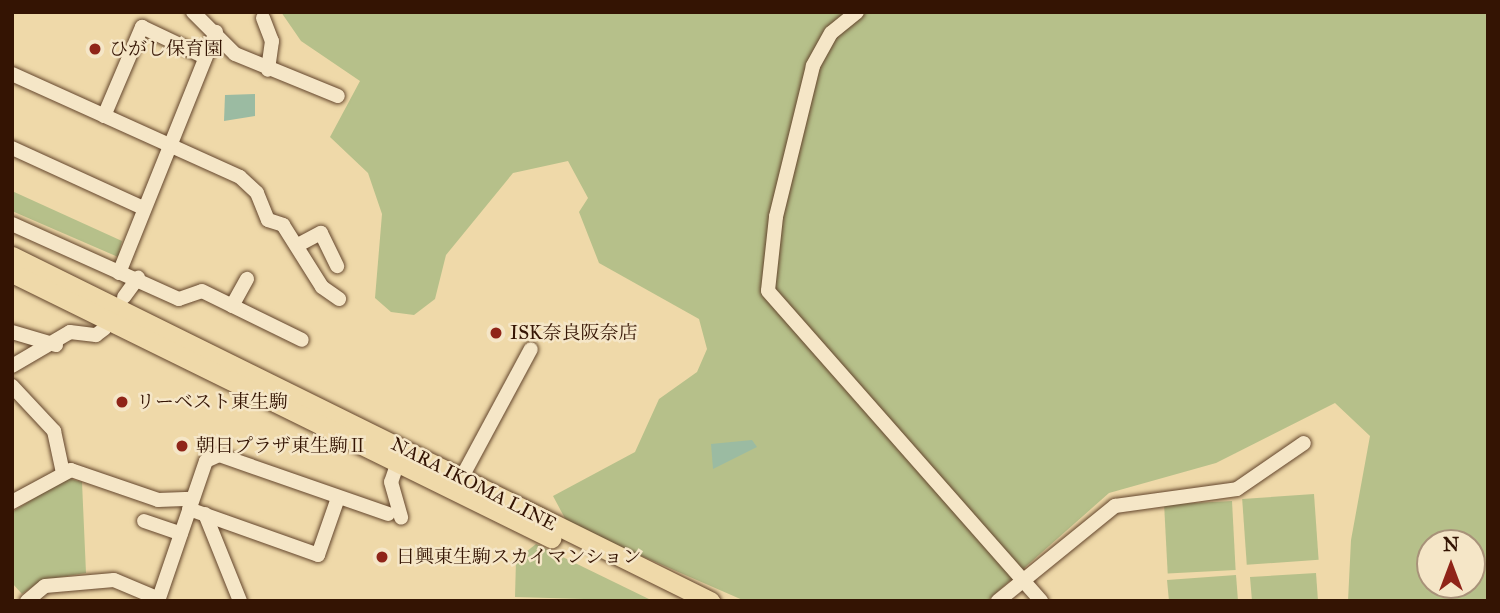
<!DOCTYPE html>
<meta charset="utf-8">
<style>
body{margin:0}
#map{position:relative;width:1500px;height:613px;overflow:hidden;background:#efd9a9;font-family:"IM FELL Great Primer","Noto Serif JP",serif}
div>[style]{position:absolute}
.green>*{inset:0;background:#b6c08a;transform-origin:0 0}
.water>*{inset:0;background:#9bbba2}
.roads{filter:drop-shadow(0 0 2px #63452c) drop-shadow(0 0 2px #63452c)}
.minor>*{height:14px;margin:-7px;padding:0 7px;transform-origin:7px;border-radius:7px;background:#f5e6c7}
.major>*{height:19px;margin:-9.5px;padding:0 9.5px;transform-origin:9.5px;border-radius:9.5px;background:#efd9a9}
.dots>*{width:19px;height:19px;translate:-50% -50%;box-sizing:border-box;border:4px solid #f5e6c7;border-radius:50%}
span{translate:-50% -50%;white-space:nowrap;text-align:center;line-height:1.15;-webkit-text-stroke:5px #f5e6c7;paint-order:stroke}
.poi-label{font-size:19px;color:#341403}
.left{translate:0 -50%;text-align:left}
.street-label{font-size:19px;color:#341403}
.frame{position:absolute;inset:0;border:14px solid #341403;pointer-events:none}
.north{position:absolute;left:1416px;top:529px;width:70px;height:70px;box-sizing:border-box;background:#f5e6c7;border:2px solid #a89279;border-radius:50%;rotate:0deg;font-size:19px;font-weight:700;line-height:28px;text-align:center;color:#341403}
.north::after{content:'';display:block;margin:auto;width:24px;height:32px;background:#8f2418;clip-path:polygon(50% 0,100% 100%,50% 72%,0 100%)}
</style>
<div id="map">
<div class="green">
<div style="clip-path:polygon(evenodd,281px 12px,1488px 12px,1488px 601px,1348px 601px,1351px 540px,1370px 436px,1335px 403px,1216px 463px,1109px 493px,987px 601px,745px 601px,568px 524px,553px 496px,635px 452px,659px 399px,697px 372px,707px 349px,699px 319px,599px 263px,579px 212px,588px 198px,568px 161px,513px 173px,446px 255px,435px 299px,414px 315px,391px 312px,375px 298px,382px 214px,368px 173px,330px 137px,360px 81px,301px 41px,281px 12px,1430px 543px,1472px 543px,1472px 585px,1430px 585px,1430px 543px)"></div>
<div style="clip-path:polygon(12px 191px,122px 241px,118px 257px,12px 211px)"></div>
<div style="clip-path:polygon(67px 478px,82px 482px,86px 573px,42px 580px,22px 594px,12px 583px,12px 512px)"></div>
<div style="left:1314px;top:494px;width:66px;height:72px;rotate:86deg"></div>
<div style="left:1232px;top:501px;width:69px;height:68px;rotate:87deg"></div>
<div style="clip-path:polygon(536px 544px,653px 601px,515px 597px,516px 560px)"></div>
<div style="clip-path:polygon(1316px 573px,1318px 601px,1252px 601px,1250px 577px)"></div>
<div style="clip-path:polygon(1236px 575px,1238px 601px,1169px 601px,1167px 580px)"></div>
</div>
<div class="water">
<div style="clip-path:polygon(255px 94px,255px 116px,224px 121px,225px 95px)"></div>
<div style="clip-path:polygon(752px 440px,757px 447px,713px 469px,711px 444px)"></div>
</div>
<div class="roads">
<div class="minor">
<div style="left:193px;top:12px;width:59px;rotate:45deg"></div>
<div style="left:235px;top:54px;width:111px;rotate:22.2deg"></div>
<div style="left:857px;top:12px;width:33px;rotate:141deg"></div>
<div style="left:831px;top:33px;width:38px;rotate:119deg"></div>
<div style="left:813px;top:66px;width:155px;rotate:103.8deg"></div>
<div style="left:776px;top:217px;width:74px;rotate:96.2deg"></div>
<div style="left:768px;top:291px;width:413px;rotate:48.6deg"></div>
<div style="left:263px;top:18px;width:25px;rotate:69deg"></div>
<div style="left:272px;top:41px;width:29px;rotate:98deg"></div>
<div style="left:12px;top:74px;width:250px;rotate:24.3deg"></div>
<div style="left:240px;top:177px;width:23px;rotate:43deg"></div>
<div style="left:257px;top:193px;width:29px;rotate:68deg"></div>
<div style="left:268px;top:220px;width:16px;rotate:18deg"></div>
<div style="left:283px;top:225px;width:73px;rotate:57.8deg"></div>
<div style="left:322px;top:287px;width:21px;rotate:35deg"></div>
<div style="left:104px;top:116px;width:97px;rotate:-66.9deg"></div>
<div style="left:142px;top:27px;width:70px;rotate:25.5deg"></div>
<div style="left:12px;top:148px;width:144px;rotate:24.6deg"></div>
<div style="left:12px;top:224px;width:183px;rotate:24.2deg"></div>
<div style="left:179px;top:299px;width:24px;rotate:-19deg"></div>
<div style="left:202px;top:291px;width:111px;rotate:26.1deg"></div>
<div style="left:298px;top:245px;width:26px;rotate:-28deg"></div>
<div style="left:321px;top:233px;width:37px;rotate:64deg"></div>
<div style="left:119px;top:273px;width:260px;rotate:-68.1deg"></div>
<div style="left:124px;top:297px;width:24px;rotate:-54deg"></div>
<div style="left:232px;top:306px;width:31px;rotate:-61deg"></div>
<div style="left:12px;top:332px;width:46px;rotate:16.5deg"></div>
<div style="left:12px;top:366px;width:67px;rotate:-30.4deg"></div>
<div style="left:70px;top:332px;width:26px;rotate:7deg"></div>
<div style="left:96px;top:335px;width:10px;rotate:-37deg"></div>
<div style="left:12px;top:386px;width:62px;rotate:47deg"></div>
<div style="left:54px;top:431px;width:43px;rotate:77.9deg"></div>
<div style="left:398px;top:462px;width:21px;rotate:109deg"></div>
<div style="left:391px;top:482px;width:37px;rotate:74deg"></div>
<div style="left:462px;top:477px;width:145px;rotate:-61.7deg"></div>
<div style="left:12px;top:502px;width:67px;rotate:-28.5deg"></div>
<div style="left:71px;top:470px;width:92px;rotate:19deg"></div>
<div style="left:158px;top:500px;width:34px;rotate:-2deg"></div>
<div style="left:189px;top:509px;width:137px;rotate:19.6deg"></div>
<div style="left:318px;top:555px;width:60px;rotate:-70.7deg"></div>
<div style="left:205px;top:514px;width:94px;rotate:68.1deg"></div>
<div style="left:144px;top:521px;width:39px;rotate:19deg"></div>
<div style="left:27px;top:601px;width:23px;rotate:-40deg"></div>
<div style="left:45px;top:586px;width:69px;rotate:-5deg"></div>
<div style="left:114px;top:580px;width:49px;rotate:22.9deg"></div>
<div style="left:158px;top:601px;width:148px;rotate:-71.1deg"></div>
<div style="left:206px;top:461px;width:14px;rotate:-25deg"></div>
<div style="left:219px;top:455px;width:179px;rotate:19.2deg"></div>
<div style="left:998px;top:601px;width:151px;rotate:-39.1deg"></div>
<div style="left:1115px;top:506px;width:123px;rotate:-7.9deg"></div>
<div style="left:1237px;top:489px;width:81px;rotate:-34.5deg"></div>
</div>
<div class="major">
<div style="left:12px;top:256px;width:779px;rotate:26.3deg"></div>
<div style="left:12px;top:273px;width:601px;rotate:26.18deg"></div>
</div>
</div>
<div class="dots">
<div style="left:95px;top:49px;background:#8f2418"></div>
<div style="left:496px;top:333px;background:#8f2418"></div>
<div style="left:122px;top:402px;background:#8f2418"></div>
<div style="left:182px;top:446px;background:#8f2418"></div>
<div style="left:382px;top:557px;background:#8f2418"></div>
</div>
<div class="poi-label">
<span class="left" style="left:109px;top:49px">ひがし保育園</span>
<span class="left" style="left:510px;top:333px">ISK奈良阪奈店</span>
<span class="left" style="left:136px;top:402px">リーベスト東生駒</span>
<span class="left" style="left:196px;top:446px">朝日プラザ東生駒Ⅱ</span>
<span class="left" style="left:396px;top:557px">日興東生駒スカイマンション</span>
</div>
<div class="street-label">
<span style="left:474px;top:484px;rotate:27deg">NARA IKOMA LINE</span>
</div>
<div class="frame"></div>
<div class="north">N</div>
</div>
